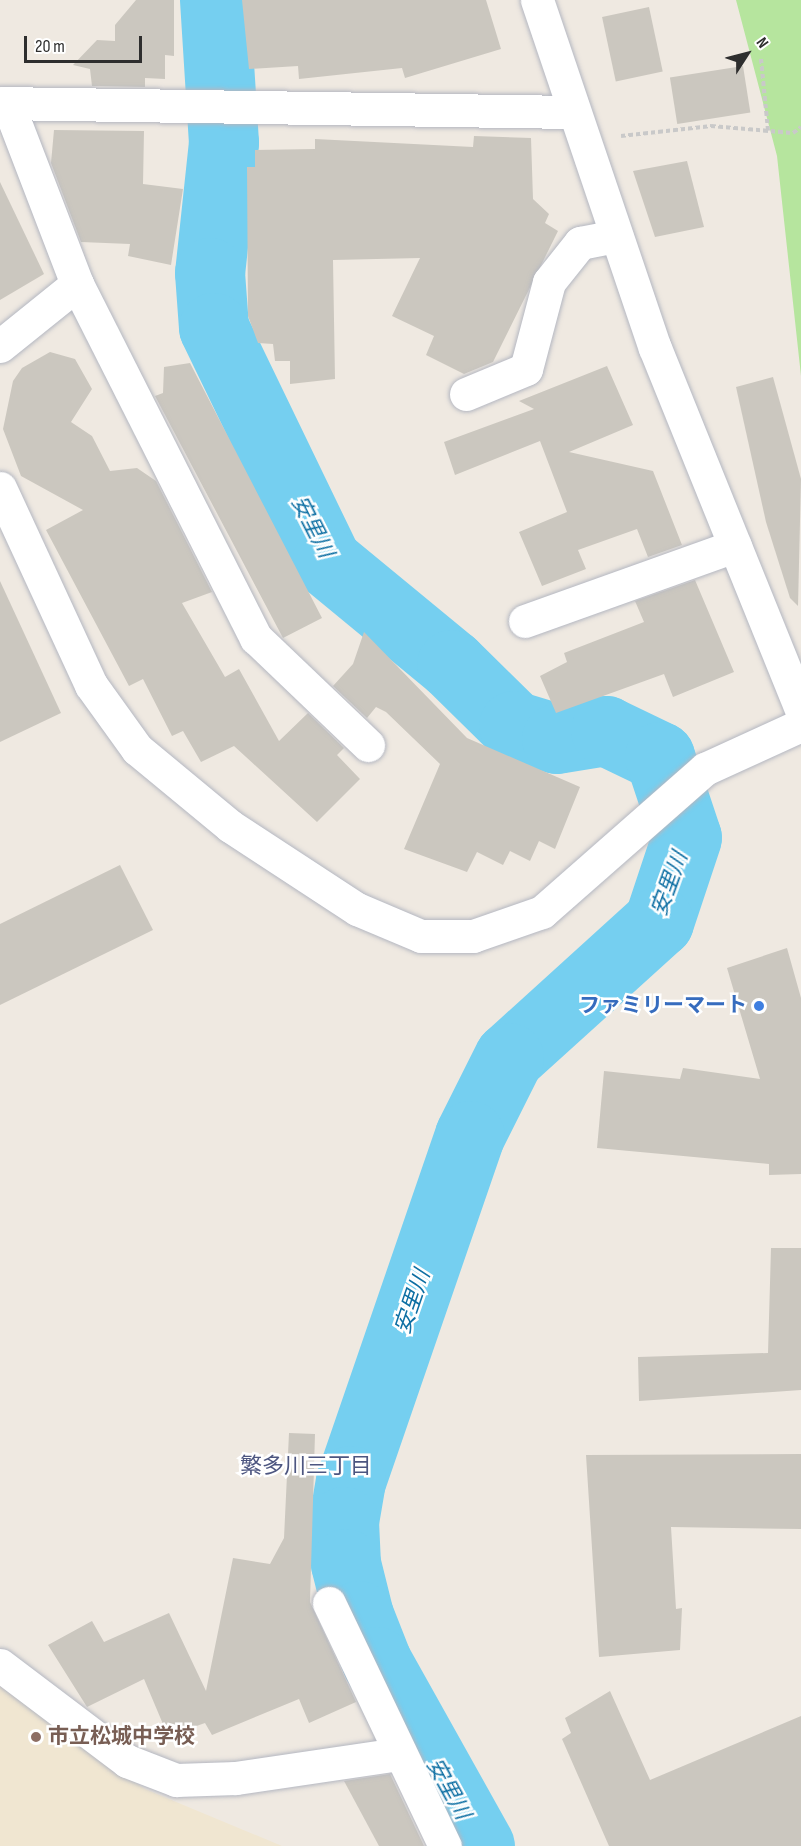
<!DOCTYPE html>
<meta charset="utf-8">
<style>
body{margin:0}
#map{position:relative;width:801px;height:1846px;overflow:hidden;background:#efe9e1;font-family:"Sofia Sans Condensed","Noto Sans JP",sans-serif}
div>[style]{position:absolute}
.education>*{inset:0;background:#f0e6d1}
.green>*{inset:0;background:#b6e59e}
.river>*{height:70px;margin:-35px;padding:0 35px;transform-origin:35px;border-radius:35px;background:#75cff0}
.building>*{inset:0;background:#cbc7bf;transform-origin:0 0}
.path>*{height:4px;margin-top:-2px;transform-origin:0;background:repeating-linear-gradient(90deg,#c9c9c9 0 4.5px,transparent 0 7.5px)}
.roads{filter:drop-shadow(0 0 2px #b4b7c1) drop-shadow(0 0 2px #b4b7c1)}
.minor>*{height:33px;margin:-16.5px;padding:0 16.5px;transform-origin:16.5px;border-radius:16.5px;background:#fff}
.dots>*{width:16px;height:16px;translate:-50% -50%;box-sizing:border-box;border:3px solid #fff;border-radius:50%}
span{translate:-50% -50%;white-space:nowrap;text-align:center;line-height:1.15;-webkit-text-stroke:5px #fff;paint-order:stroke}
.shop-label{font-size:21px;color:#366cbe;font-weight:700}
.right{translate:-100% -50%;text-align:right}
.education-label{font-size:21px;color:#785e54;font-weight:700}
.left{translate:0 -50%;text-align:left}
.water-label{font-size:22px;color:#0d6fa3;font-style:italic}
.neighbourhood-label{font-size:22px;color:#4d5680}
.north{position:absolute;left:717px;top:24px;width:60px;height:60px;-webkit-text-stroke:4px #fff;paint-order:stroke;rotate:54deg;font-size:16px;font-weight:700;line-height:24px;text-align:center;color:#2e2e2e}
.north::after{content:'';display:block;margin:auto;width:21px;height:27px;background:#2e2e2e;clip-path:polygon(50% 0,100% 100%,50% 72%,0 100%)}
.scale{position:absolute;left:24px;top:36px;width:118px;height:27px;box-sizing:border-box;border:3px solid #2e2e2e;border-top:0;padding-left:8px;font-size:18px;line-height:21px;white-space:nowrap;color:#2e2e2e;-webkit-text-stroke:4px #fff;paint-order:stroke}
</style>
<div id="map">
<div class="education">
<div style="clip-path:polygon(0 1685px,145px 1789px,282px 1846px,0 1846px)"></div>
</div>
<div class="green">
<div style="clip-path:polygon(736px 0,801px 0,801px 376px,777px 156px)"></div>
</div>
<div class="river">
<div style="left:215px;top:0;width:143px;rotate:86.4deg"></div>
<div style="left:224px;top:143px;width:131px;rotate:96.1deg"></div>
<div style="left:210px;top:273px;width:55px;rotate:85.8deg"></div>
<div style="left:214px;top:328px;width:260px;rotate:64.2deg"></div>
<div style="left:327px;top:562px;width:162px;rotate:39.5deg"></div>
<div style="left:452px;top:665px;width:87px;rotate:44.5deg"></div>
<div style="left:514px;top:726px;width:45px;rotate:16.8deg"></div>
<div style="left:557px;top:739px;width:50px;rotate:-9.3deg"></div>
<div style="left:606px;top:731px;width:60px;rotate:25.7deg"></div>
<div style="left:660px;top:757px;width:85px;rotate:71.6deg"></div>
<div style="left:687px;top:838px;width:89px;rotate:108.4deg"></div>
<div style="left:659px;top:922px;width:202px;rotate:137.8deg"></div>
<div style="left:509px;top:1058px;width:87px;rotate:116.6deg"></div>
<div style="left:470px;top:1136px;width:365px;rotate:109deg"></div>
<div style="left:351px;top:1481px;width:42px;rotate:99.7deg"></div>
<div style="left:344px;top:1522px;width:42px;rotate:87.3deg"></div>
<div style="left:346px;top:1564px;width:54px;rotate:76deg"></div>
<div style="left:359px;top:1616px;width:49px;rotate:68.6deg"></div>
<div style="left:377px;top:1662px;width:211px;rotate:60.8deg"></div>
</div>
<div class="building">
<div style="clip-path:polygon(136px 0,174px 0,174px 56px,165px 55px,165px 79px,145px 78px,145px 87px,92px 86px,90px 69px,73px 65px,97px 40px,115px 41px,115px 25px)"></div>
<div style="clip-path:polygon(242px 0,486px 0,501px 49px,405px 78px,402px 68px,299px 79px,298px 66px,249px 69px)"></div>
<div style="left:649px;top:7px;width:66px;height:48px;rotate:78deg"></div>
<div style="left:743px;top:66px;width:47px;height:74px;rotate:81deg"></div>
<div style="clip-path:polygon(54px 130px,144px 131px,143px 184px,183px 189px,171px 265px,128px 256px,130px 244px,81px 242px,51px 163px)"></div>
<div style="clip-path:polygon(474px 136px,531px 138px,533px 199px,549px 214px,545px 223px,558px 231px,493px 362px,464px 374px,426px 355px,434px 336px,392px 316px,420px 258px,333px 260px,335px 379px,290px 384px,290px 361px,275px 361px,273px 344px,258px 343px,248px 316px,247px 167px,255px 167px,255px 150px,315px 149px,315px 139px,473px 147px)"></div>
<div style="clip-path:polygon(687px 161px,704px 227px,655px 237px,633px 171px)"></div>
<div style="clip-path:polygon(0 182px,44px 274px,0 300px)"></div>
<div style="clip-path:polygon(50px 352px,75px 359px,92px 389px,71px 422px,92px 436px,110px 471px,137px 468px,156px 481px,212px 592px,182px 603px,225px 677px,239px 669px,279px 741px,308px 713px,344px 748px,337px 755px,360px 779px,317px 822px,234px 746px,201px 762px,183px 731px,172px 736px,143px 679px,129px 686px,46px 530px,83px 510px,21px 476px,3px 429px,13px 381px,22px 368px)"></div>
<div style="clip-path:polygon(190px 363px,322px 618px,283px 638px,155px 396px,163px 393px,164px 367px)"></div>
<div style="clip-path:polygon(607px 366px,633px 425px,569px 452px,653px 471px,682px 545px,648px 557px,637px 529px,578px 550px,586px 569px,542px 586px,519px 532px,567px 512px,540px 441px,455px 475px,444px 442px,534px 409px,519px 401px)"></div>
<div style="clip-path:polygon(773px 377px,801px 479px,798px 606px,790px 598px,766px 522px,736px 387px)"></div>
<div style="clip-path:polygon(695px 580px,734px 672px,673px 697px,664px 674px,556px 713px,540px 676px,567px 662px,564px 653px,644px 622px,635px 601px)"></div>
<div style="clip-path:polygon(0 581px,61px 713px,0 742px)"></div>
<div style="clip-path:polygon(364px 632px,467px 738px,580px 787px,555px 849px,539px 841px,530px 861px,510px 851px,503px 865px,477px 852px,467px 872px,404px 849px,440px 764px,386px 712px,376px 707px,367px 718px,333px 686px,353px 664px)"></div>
<div style="clip-path:polygon(120px 865px,153px 930px,0 1005px,0 924px)"></div>
<div style="clip-path:polygon(787px 948px,801px 998px,801px 1174px,769px 1175px,769px 1164px,597px 1148px,604px 1071px,680px 1079px,683px 1068px,760px 1079px,727px 968px)"></div>
<div style="clip-path:polygon(771px 1248px,801px 1248px,801px 1390px,639px 1401px,638px 1357px,768px 1353px)"></div>
<div style="clip-path:polygon(289px 1433px,315px 1434px,310px 1602px,356px 1702px,309px 1723px,299px 1699px,212px 1735px,205px 1723px,168px 1736px,144px 1679px,87px 1707px,48px 1645px,92px 1621px,104px 1642px,169px 1613px,206px 1691px,233px 1558px,270px 1564px,284px 1538px)"></div>
<div style="clip-path:polygon(801px 1454px,801px 1529px,671px 1527px,676px 1609px,682px 1608px,680px 1650px,599px 1657px,586px 1455px)"></div>
<div style="clip-path:polygon(610px 1691px,650px 1780px,801px 1716px,801px 1846px,609px 1846px,562px 1739px,571px 1733px,565px 1718px)"></div>
<div style="clip-path:polygon(390px 1774px,424px 1846px,379px 1846px,344px 1781px)"></div>
</div>
<div class="path">
<div style="left:761px;top:59px;width:72px;rotate:84.4deg"></div>
<div style="left:621px;top:136px;width:91px;rotate:-6.3deg"></div>
<div style="left:711px;top:126px;width:82px;rotate:4.9deg"></div>
<div style="left:793px;top:133px;width:10px;rotate:-37deg"></div>
</div>
<div class="roads">
<div class="minor">
<div style="left:537px;top:0;width:367px;rotate:71.3deg"></div>
<div style="left:655px;top:348px;width:390px;rotate:68deg"></div>
<div style="left:0;top:103px;width:571px;rotate:0.9deg"></div>
<div style="left:77px;top:284px;width:397px;rotate:63.2deg"></div>
<div style="left:256px;top:638px;width:155px;rotate:43.7deg"></div>
<div style="left:0;top:346px;width:99px;rotate:-38.8deg"></div>
<div style="left:77px;top:284px;width:193px;rotate:-111deg"></div>
<div style="left:466px;top:394px;width:65px;rotate:-22.6deg"></div>
<div style="left:526px;top:369px;width:90px;rotate:-75.2deg"></div>
<div style="left:549px;top:282px;width:50px;rotate:-51.5deg"></div>
<div style="left:580px;top:243px;width:36px;rotate:-11deg"></div>
<div style="left:0;top:488px;width:217px;rotate:65.2deg"></div>
<div style="left:91px;top:685px;width:79px;rotate:54.3deg"></div>
<div style="left:137px;top:749px;width:121px;rotate:39.6deg"></div>
<div style="left:230px;top:826px;width:152px;rotate:33.2deg"></div>
<div style="left:357px;top:909px;width:69px;rotate:22.9deg"></div>
<div style="left:421px;top:936px;width:52px"></div>
<div style="left:473px;top:936px;width:73px;rotate:-19.2deg"></div>
<div style="left:542px;top:912px;width:217px;rotate:-41.3deg"></div>
<div style="left:705px;top:769px;width:106px;rotate:-24.6deg"></div>
<div style="left:525px;top:621px;width:223px;rotate:-19.7deg"></div>
<div style="left:329px;top:1603px;width:269px;rotate:64.5deg"></div>
<div style="left:0;top:1665px;width:159px;rotate:37.1deg"></div>
<div style="left:127px;top:1761px;width:53px;rotate:21.2deg"></div>
<div style="left:176px;top:1780px;width:60px;rotate:-1.9deg"></div>
<div style="left:236px;top:1778px;width:164px;rotate:-8.4deg"></div>
</div>
</div>
<div class="dots">
<div style="left:759px;top:1006px;background:#3f7fe0"></div>
<div style="left:36px;top:1737px;background:#8d6e63"></div>
</div>
<div class="shop-label">
<span class="right" style="left:747px;top:1006px">ファミリーマート</span>
</div>
<div class="education-label">
<span class="left" style="left:48px;top:1737px">市立松城中学校</span>
</div>
<div class="water-label">
<span style="left:312px;top:527px;rotate:63deg">安里川</span>
<span style="left:670px;top:884px;rotate:-70deg">安里川</span>
<span style="left:413px;top:1302px;rotate:-71deg">安里川</span>
<span style="left:448px;top:1789px;rotate:61deg">安里川</span>
</div>
<div class="neighbourhood-label">
<span style="left:306px;top:1467px">繁多川三丁目</span>
</div>
<div class="north">N</div>
<div class="scale">20 m</div>
</div>
